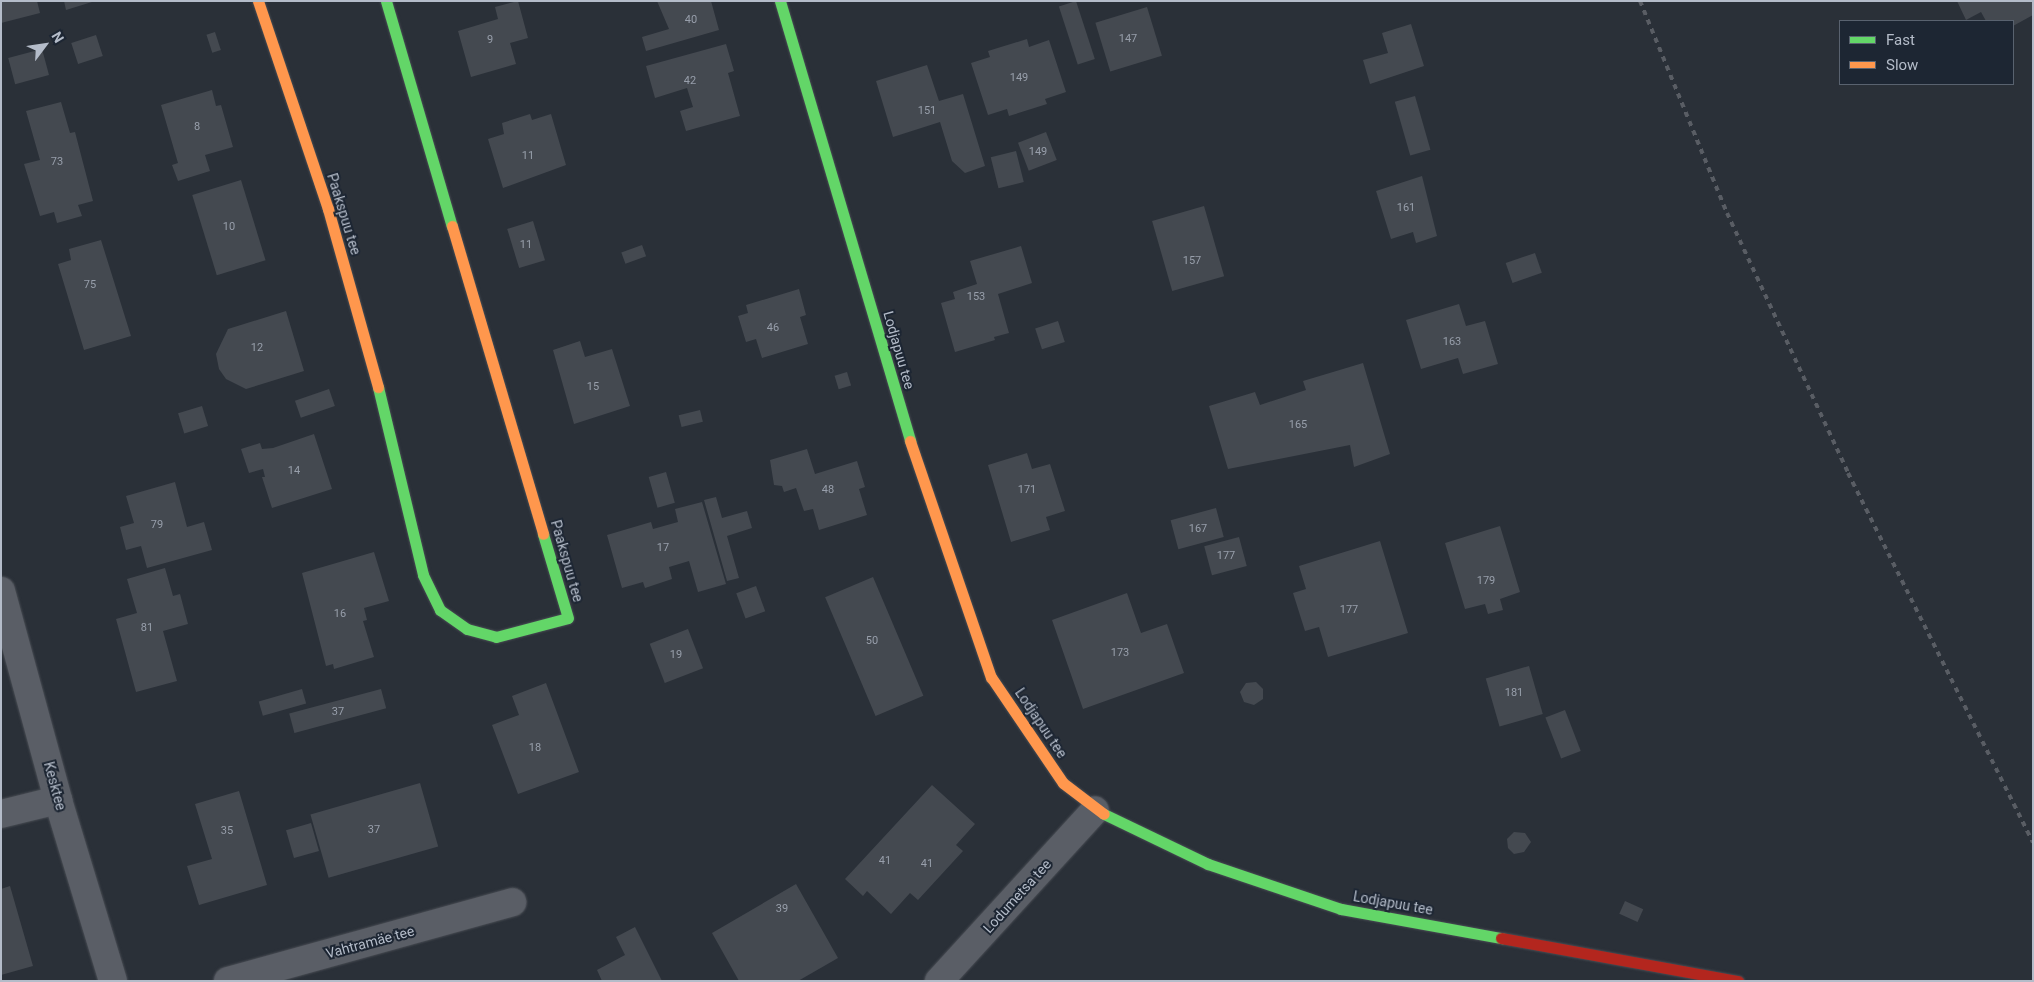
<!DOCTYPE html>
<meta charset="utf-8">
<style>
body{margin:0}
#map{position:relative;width:2034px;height:982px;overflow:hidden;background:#2a3038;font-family:Roboto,sans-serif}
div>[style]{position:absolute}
.building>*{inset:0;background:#444950;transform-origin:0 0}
.roads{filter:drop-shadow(0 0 1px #484c53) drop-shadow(0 0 1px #484c53)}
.street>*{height:28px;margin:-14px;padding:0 14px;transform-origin:14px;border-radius:14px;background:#5a5e66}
.fast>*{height:11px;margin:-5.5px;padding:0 5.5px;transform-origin:5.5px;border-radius:5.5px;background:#63d668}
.slow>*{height:11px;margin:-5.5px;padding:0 5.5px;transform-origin:5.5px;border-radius:5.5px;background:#ff974d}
.jam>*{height:11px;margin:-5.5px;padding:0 5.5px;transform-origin:5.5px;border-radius:5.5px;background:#b3261e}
.rail>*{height:4px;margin-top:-2px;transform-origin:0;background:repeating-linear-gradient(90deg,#595d64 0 5px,transparent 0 10px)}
span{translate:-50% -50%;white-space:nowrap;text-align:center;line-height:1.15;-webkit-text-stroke:4px #1d2633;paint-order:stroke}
.number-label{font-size:11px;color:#989fab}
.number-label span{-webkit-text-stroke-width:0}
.street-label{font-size:14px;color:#b4bcc9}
.frame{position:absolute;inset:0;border:2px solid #b4bcc9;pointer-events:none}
.legend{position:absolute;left:1839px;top:20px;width:175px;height:65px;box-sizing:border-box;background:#1d2633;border:1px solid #59626f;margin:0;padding:6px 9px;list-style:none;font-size:15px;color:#b4bcc9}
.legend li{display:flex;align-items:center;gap:10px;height:25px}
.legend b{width:25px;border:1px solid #59626f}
.north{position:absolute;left:20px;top:20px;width:50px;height:50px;-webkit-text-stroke:4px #1d2633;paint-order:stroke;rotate:59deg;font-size:14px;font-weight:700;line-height:20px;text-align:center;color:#b4bcc9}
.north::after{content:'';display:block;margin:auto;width:18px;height:22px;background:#b4bcc9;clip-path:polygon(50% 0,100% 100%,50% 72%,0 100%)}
</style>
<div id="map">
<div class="building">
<div style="clip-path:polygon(1px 1px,37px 1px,40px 13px,1px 23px)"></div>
<div style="clip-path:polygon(64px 1px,92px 1px,92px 2px,66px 10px)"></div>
<div style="clip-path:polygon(518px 1px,528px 38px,510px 43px,516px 64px,471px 77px,458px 31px,498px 19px,495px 7px)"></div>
<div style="clip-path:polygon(657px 1px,711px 1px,719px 30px,646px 51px,642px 37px,669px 29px)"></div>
<div style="left:1076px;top:1px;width:61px;height:18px;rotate:72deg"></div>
<div style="clip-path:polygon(1957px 1px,2033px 1px,2033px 15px,2013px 26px,2013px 21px,1986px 21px,1981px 12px,1966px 20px)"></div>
<div style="left:1147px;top:7px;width:51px;height:54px;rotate:73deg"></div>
<div style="clip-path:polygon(1411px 24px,1424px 66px,1370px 84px,1363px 60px,1388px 53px,1382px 33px)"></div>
<div style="left:215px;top:32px;width:19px;height:9px;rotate:72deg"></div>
<div style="left:96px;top:35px;width:22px;height:26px;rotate:72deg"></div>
<div style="clip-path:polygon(1027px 39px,1029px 47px,1049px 40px,1066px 92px,1045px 99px,1047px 104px,1009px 116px,1007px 109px,988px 115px,971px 63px,990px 57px,988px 51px)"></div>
<div style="clip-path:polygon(726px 44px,734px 71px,728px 73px,740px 116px,686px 131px,680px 111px,693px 107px,687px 88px,655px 98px,646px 66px)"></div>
<div style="left:42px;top:49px;width:27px;height:35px;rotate:75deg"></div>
<div style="clip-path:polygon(927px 65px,939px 101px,963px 94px,985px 166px,965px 173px,952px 161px,940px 122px,893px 137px,876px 81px)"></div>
<div style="clip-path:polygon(212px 90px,216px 106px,221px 105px,233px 147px,205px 155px,210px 171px,178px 181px,172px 165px,178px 163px,161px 105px)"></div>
<div style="left:1415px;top:96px;width:56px;height:21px;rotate:74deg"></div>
<div style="clip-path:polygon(61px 102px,70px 133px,75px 132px,93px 201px,78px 205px,82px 216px,57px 223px,54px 212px,40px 216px,24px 164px,40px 160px,26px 111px)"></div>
<div style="clip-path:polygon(530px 114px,532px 120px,551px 114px,566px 165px,503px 188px,488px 139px,504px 134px,502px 123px)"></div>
<div style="left:1046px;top:132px;width:30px;height:30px;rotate:69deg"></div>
<div style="left:1016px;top:151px;width:32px;height:26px;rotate:76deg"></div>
<div style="clip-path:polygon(1422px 176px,1437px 236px,1416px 243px,1413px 232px,1391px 239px,1376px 191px)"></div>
<div style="left:241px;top:180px;width:84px;height:51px;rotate:73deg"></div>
<div style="left:1204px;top:206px;width:73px;height:54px;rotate:74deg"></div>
<div style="left:533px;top:221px;width:41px;height:27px;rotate:73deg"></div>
<div style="clip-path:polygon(101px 240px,131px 336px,84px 350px,58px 264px,71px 260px,69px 249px)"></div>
<div style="left:642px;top:245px;width:12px;height:22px;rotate:70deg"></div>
<div style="clip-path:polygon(1021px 246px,1032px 283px,998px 294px,1009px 333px,994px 337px,995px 340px,955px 352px,941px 303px,955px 299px,953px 292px,977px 284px,970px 261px)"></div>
<div style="left:1535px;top:253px;width:21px;height:31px;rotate:71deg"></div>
<div style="clip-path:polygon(799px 289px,806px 315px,800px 317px,808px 344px,762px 358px,756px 339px,746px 342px,738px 316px,748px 313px,746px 305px)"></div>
<div style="clip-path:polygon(1459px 304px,1466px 326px,1485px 321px,1498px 364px,1463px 374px,1458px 358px,1421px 369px,1406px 320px)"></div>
<div style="clip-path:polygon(286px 311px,304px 371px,246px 389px,226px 379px,219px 369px,216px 354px,228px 329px)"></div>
<div style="left:1058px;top:321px;width:22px;height:24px;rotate:72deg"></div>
<div style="clip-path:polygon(580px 341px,585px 357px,612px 349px,630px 406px,574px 424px,553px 350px)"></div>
<div style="clip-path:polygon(1363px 363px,1390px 454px,1354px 467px,1350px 445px,1228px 469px,1209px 406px,1255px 392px,1260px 405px,1306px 390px,1303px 381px)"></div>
<div style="left:847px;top:372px;width:14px;height:13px;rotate:73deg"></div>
<div style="left:329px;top:389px;width:18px;height:36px;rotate:71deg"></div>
<div style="left:202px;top:406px;width:21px;height:25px;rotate:73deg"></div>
<div style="left:700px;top:410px;width:12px;height:22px;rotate:76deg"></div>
<div style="clip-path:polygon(314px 434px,332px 489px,272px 508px,262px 477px,265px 477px,263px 469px,249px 473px,241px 449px,260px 443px,262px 449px,273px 448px)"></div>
<div style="clip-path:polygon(807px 449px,815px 474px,857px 461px,865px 487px,859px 489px,867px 515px,819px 530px,813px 509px,804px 511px,796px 488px,784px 492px,782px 486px,774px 485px,770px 460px)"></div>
<div style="clip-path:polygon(1027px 453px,1032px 469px,1050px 464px,1065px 511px,1046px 517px,1050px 530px,1011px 542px,988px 465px)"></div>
<div style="left:666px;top:472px;width:32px;height:18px;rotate:74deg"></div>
<div style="clip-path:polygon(175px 482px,187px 527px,204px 522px,212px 550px,147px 568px,141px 546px,126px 550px,120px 527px,134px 523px,126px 496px)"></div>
<div style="clip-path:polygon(716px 497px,722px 518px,747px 511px,752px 528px,727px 536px,739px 578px,727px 581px,704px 500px)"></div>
<div style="clip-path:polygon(702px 502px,726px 584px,698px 592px,689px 561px,669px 567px,672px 579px,645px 588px,643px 582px,622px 588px,607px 535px,651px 522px,653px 529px,678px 522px,675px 509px)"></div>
<div style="left:1216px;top:508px;width:30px;height:47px;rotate:75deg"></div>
<div style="clip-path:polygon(1500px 526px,1520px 592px,1500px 599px,1503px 610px,1488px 614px,1485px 604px,1465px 609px,1445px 543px)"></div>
<div style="left:1239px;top:537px;width:30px;height:36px;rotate:75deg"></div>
<div style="clip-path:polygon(1380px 541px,1408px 633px,1328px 657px,1319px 627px,1305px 631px,1293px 593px,1306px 589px,1299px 566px)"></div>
<div style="clip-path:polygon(374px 552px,389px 601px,364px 608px,367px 620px,363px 621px,374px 657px,334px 669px,333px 664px,326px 666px,302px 573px)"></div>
<div style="clip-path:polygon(165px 568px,173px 596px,180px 594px,188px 624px,163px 631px,177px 681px,136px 692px,116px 619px,137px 613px,127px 579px)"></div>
<div style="left:873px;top:577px;width:129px;height:52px;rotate:67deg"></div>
<div style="left:756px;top:586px;width:27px;height:21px;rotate:70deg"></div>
<div style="clip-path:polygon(1127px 593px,1141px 633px,1167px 624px,1184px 673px,1083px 709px,1052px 620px)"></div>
<div style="left:688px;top:629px;width:42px;height:41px;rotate:69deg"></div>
<div style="left:1529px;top:666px;width:50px;height:45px;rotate:74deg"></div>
<div style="clip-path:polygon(1256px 682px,1263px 689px,1263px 699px,1254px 705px,1244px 702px,1240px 692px,1246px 683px)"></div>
<div style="clip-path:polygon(546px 683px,579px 772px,518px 794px,492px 725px,519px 715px,512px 696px)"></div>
<div style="left:302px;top:689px;width:15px;height:45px;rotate:74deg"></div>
<div style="left:381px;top:689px;width:20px;height:95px;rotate:75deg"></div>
<div style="left:1565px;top:710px;width:44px;height:21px;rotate:69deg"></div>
<div style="left:420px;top:783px;width:66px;height:114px;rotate:74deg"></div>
<div style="clip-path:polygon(932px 785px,975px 824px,956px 845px,963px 851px,918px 900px,910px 893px,891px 914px,867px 891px,863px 896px,845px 879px)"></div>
<div style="clip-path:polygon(239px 791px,267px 885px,199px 905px,187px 866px,212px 859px,195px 804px)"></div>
<div style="left:311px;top:823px;width:29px;height:26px;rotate:74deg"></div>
<div style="clip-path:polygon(1514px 832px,1525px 833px,1531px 842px,1524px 852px,1514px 854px,1508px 848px,1507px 839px)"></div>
<div style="clip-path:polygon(796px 884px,838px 958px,798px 981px,739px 981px,712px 933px)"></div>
<div style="clip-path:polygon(10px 886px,33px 966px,1px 975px,1px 889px)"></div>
<div style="left:1625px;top:901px;width:20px;height:14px;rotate:24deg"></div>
<div style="clip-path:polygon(635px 927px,662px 981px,602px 981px,597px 970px,625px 955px,616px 937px)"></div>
</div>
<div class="roads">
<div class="street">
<div style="left:1px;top:591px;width:217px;rotate:74.7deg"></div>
<div style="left:58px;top:800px;width:189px;rotate:73.1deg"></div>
<div style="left:1px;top:814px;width:59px;rotate:-13.8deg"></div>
<div style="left:228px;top:981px;width:295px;rotate:-15.5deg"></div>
<div style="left:939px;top:981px;width:231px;rotate:-47.6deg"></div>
</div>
<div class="fast">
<div style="left:386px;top:1px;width:234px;rotate:73.7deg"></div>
<div style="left:780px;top:1px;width:459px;rotate:73.5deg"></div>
<div style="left:378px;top:387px;width:193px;rotate:76.5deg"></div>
<div style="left:423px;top:575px;width:39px;rotate:64deg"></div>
<div style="left:440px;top:610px;width:33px;rotate:35deg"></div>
<div style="left:467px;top:629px;width:30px;rotate:15deg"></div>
<div style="left:496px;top:637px;width:74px;rotate:-14.8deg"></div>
<div style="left:568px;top:618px;width:88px;rotate:-106.6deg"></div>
<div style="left:1104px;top:814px;width:115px;rotate:25.7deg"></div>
<div style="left:1208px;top:864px;width:140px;rotate:18.7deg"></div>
<div style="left:1341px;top:909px;width:163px;rotate:10.3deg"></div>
</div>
<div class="slow">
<div style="left:258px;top:1px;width:219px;rotate:71.4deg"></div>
<div style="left:328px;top:209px;width:185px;rotate:74.3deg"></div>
<div style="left:452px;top:226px;width:321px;rotate:73.5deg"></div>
<div style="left:910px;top:441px;width:250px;rotate:71.1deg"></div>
<div style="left:991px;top:677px;width:128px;rotate:55.8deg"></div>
<div style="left:1063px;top:783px;width:51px;rotate:37.1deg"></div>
</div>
<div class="jam">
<div style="left:1501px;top:938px;width:241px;rotate:10.3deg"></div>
</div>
</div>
<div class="rail">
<div style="left:1640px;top:1px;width:229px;rotate:67.7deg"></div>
<div style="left:1727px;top:213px;width:287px;rotate:65deg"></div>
<div style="left:1848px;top:473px;width:413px;rotate:63.4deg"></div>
</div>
<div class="number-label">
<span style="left:691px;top:20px">40</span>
<span style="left:1128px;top:39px">147</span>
<span style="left:490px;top:40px">9</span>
<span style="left:1019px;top:78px">149</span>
<span style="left:690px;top:81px">42</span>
<span style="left:927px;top:111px">151</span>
<span style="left:197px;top:127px">8</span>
<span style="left:1038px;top:152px">149</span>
<span style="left:528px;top:156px">11</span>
<span style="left:57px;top:162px">73</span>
<span style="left:1406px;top:208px">161</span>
<span style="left:229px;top:227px">10</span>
<span style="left:526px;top:245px">11</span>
<span style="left:1192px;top:261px">157</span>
<span style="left:90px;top:285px">75</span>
<span style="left:976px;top:297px">153</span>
<span style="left:773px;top:328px">46</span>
<span style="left:1452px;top:342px">163</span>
<span style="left:257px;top:348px">12</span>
<span style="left:593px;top:387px">15</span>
<span style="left:1298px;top:425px">165</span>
<span style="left:294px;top:471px">14</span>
<span style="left:828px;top:490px">48</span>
<span style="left:1027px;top:490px">171</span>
<span style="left:157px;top:525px">79</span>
<span style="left:1198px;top:529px">167</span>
<span style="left:663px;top:548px">17</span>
<span style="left:1226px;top:556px">177</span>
<span style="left:1486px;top:581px">179</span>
<span style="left:1349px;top:610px">177</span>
<span style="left:340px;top:614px">16</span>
<span style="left:147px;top:628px">81</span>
<span style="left:872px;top:641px">50</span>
<span style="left:1120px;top:653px">173</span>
<span style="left:676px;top:655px">19</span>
<span style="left:1514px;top:693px">181</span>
<span style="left:338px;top:712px">37</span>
<span style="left:535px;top:748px">18</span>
<span style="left:374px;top:830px">37</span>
<span style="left:227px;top:831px">35</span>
<span style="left:885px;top:861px">41</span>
<span style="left:927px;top:864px">41</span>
<span style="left:782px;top:909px">39</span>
</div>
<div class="street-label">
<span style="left:344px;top:214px;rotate:73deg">Paakspuu tee</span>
<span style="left:899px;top:350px;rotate:74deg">Lodjapuu tee</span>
<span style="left:567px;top:561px;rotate:74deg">Paakspuu tee</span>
<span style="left:1041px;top:723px;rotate:56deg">Lodjapuu tee</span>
<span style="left:55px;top:786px;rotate:75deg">Kesktee</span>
<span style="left:1017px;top:896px;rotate:-48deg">Lodumetsa tee</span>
<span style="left:1393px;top:903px;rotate:10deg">Lodjapuu tee</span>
<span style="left:370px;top:942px;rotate:-15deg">Vahtramäe tee</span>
</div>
<div class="frame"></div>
<ul class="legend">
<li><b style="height:6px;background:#63d668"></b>Fast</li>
<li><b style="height:6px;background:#ff974d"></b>Slow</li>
</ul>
<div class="north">N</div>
</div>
